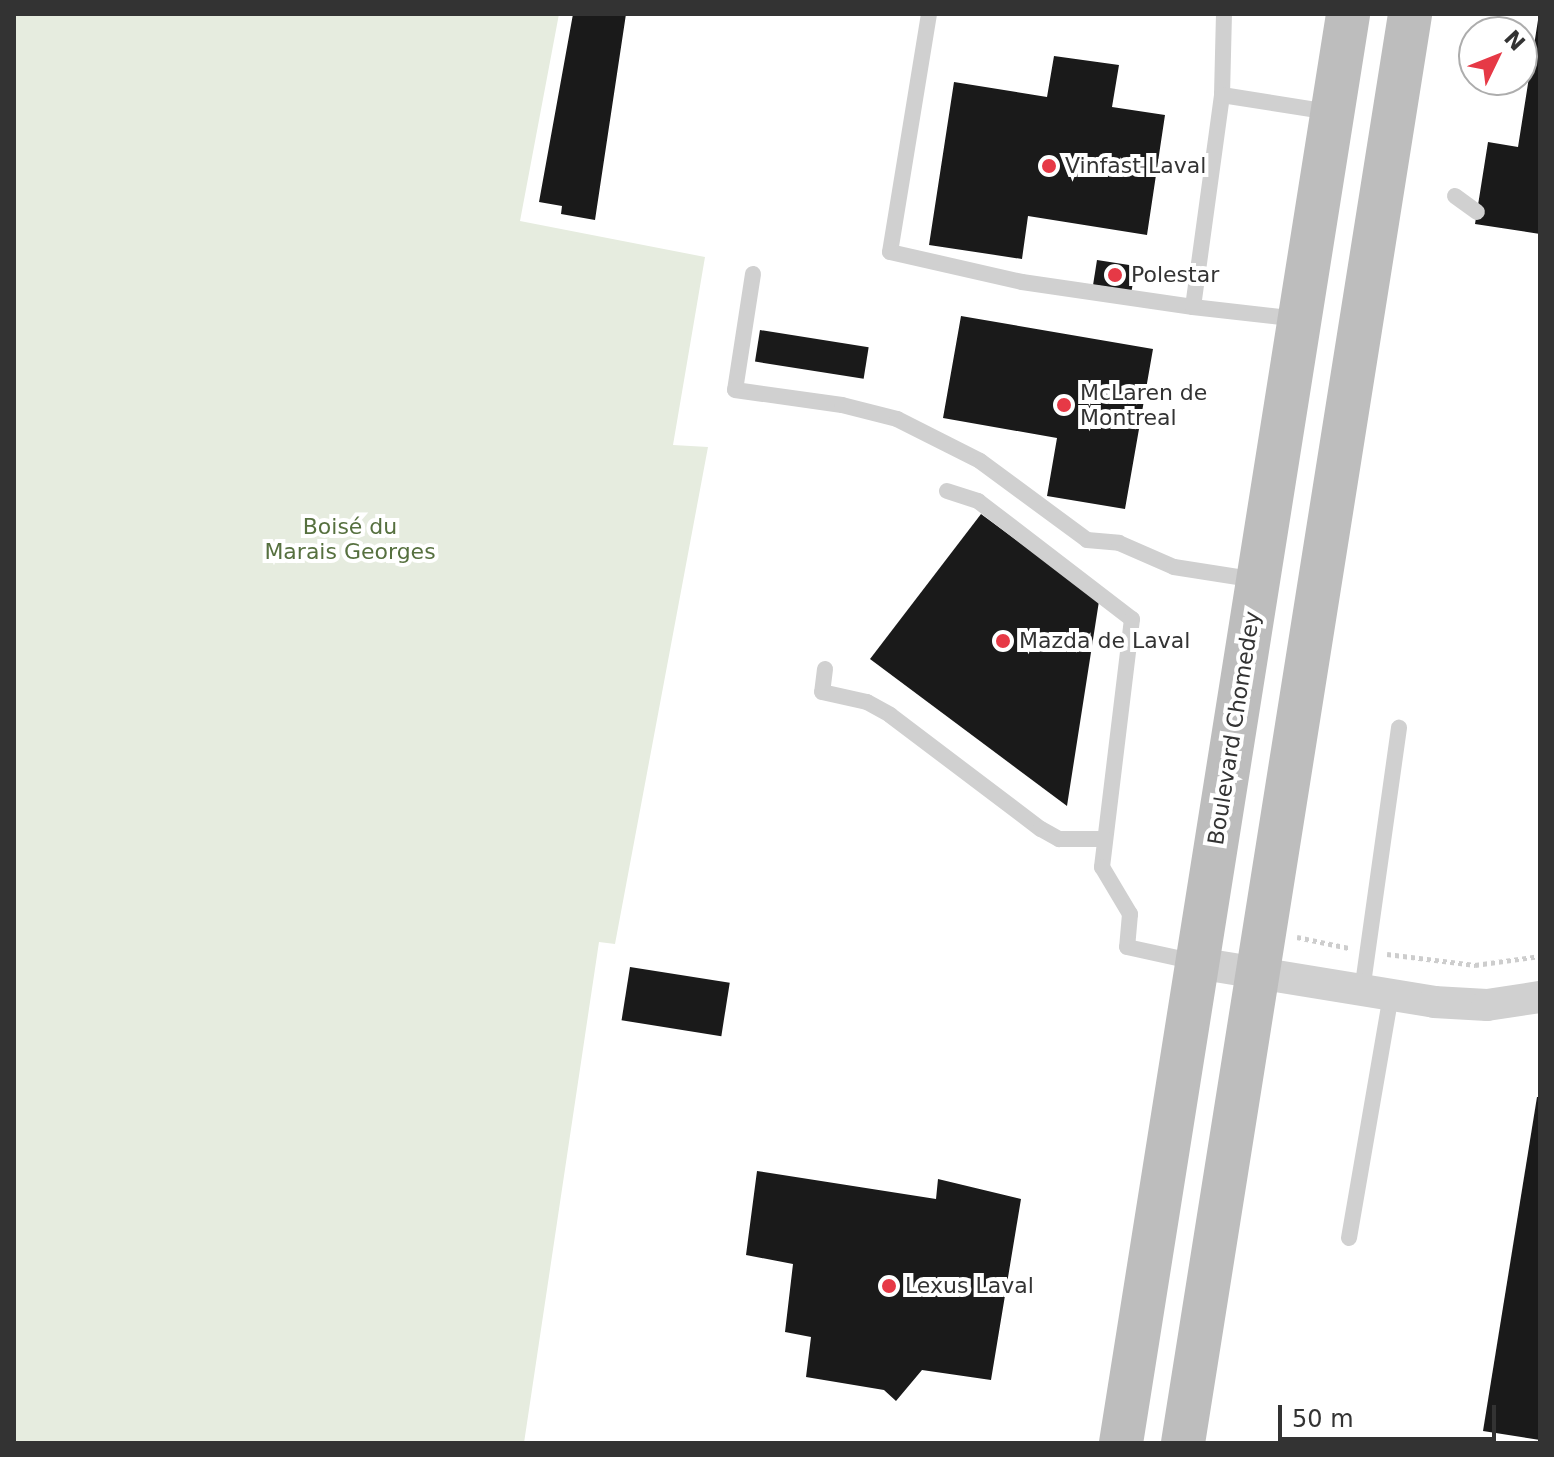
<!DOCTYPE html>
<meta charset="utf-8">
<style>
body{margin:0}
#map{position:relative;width:1554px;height:1457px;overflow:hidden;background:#fff;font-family:"DejaVu Sans",sans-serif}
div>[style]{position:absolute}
.green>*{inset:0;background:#e6ecdf}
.building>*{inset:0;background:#1a1a1a;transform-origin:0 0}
.path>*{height:5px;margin-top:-2.5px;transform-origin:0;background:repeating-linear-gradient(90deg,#cdcdcd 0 4px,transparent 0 8px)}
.lane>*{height:16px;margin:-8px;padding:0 8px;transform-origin:8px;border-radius:8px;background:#d0d0d0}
.street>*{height:32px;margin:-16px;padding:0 16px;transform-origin:16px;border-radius:16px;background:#d0d0d0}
.secondary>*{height:44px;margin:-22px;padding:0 22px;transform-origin:22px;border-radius:22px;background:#bdbdbd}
.dots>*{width:22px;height:22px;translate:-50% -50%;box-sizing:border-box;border:4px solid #fff;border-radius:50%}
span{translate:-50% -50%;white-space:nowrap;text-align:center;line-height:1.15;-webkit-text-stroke:8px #fff;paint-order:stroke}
.poi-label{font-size:22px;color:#333}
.left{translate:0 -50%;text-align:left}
.park-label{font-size:22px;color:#56703f}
.street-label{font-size:22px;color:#333}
.frame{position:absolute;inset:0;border:16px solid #333;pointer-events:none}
.north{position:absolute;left:1458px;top:16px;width:80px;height:80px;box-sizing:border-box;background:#fff;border:2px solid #adadad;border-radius:50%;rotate:47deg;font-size:22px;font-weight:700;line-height:32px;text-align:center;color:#333}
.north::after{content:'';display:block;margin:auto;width:28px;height:36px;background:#e63946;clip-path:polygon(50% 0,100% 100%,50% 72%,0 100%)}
.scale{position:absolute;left:1278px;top:1405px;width:218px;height:36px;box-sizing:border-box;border:4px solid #333;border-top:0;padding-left:10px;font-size:24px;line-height:28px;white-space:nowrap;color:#333;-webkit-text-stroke:6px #fff;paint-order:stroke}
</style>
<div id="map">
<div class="green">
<div style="clip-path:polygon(14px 14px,559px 14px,520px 221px,705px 257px,673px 445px,708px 447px,615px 944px,599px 942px,524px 1443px,14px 1443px)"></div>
</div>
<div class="building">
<div style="clip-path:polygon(573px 14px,626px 14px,595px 220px,561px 214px,562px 206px,539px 202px)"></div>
<div style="clip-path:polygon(1538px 20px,1540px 20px,1540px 234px,1475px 224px,1488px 142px,1518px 147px)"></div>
<div style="clip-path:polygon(1054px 56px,1119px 65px,1112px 107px,1165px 115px,1147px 235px,1028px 216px,1022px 259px,929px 245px,954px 82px,1047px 97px)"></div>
<div style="left:1097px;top:260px;width:39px;height:25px;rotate:9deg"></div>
<div style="clip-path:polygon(961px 316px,1153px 349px,1125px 509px,1047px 496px,1057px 438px,943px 418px)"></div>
<div style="left:760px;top:330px;width:110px;height:32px;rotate:9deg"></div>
<div style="clip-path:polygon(981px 514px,1099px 601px,1067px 806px,870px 659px)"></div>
<div style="left:630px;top:967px;width:101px;height:54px;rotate:9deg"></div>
<div style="clip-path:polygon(1537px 1097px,1540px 1097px,1540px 1440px,1483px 1431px)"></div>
<div style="clip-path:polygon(757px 1171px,936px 1199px,938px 1179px,1021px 1199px,991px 1380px,922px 1370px,896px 1401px,884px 1390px,806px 1377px,811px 1337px,785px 1332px,793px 1264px,746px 1255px)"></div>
</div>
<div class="path">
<div style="left:1297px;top:937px;width:53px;rotate:11.9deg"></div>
<div style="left:1387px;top:954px;width:89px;rotate:7.1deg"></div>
<div style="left:1475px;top:965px;width:66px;rotate:-7.9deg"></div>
</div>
<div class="lane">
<div style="left:929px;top:14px;width:241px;rotate:99.3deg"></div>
<div style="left:890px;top:252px;width:135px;rotate:12.8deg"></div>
<div style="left:1022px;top:282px;width:173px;rotate:8.3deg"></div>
<div style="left:1222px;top:95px;width:81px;rotate:-88.6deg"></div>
<div style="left:1455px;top:196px;width:27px;rotate:36deg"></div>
<div style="left:753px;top:274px;width:117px;rotate:98.8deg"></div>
<div style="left:735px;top:390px;width:108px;rotate:8deg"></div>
<div style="left:842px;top:405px;width:57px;rotate:14.3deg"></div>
<div style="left:897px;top:419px;width:93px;rotate:26.8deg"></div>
<div style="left:980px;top:461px;width:133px;rotate:36.4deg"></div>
<div style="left:1087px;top:540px;width:32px;rotate:5deg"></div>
<div style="left:1119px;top:543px;width:60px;rotate:23.6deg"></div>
<div style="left:1174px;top:567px;width:84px;rotate:8.9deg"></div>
<div style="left:1298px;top:319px;width:106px;rotate:-173.5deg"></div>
<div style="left:1193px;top:307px;width:214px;rotate:-82.2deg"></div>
<div style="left:1222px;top:95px;width:108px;rotate:9deg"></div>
<div style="left:947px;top:491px;width:33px;rotate:18deg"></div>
<div style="left:978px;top:501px;width:194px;rotate:37.5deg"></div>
<div style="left:1132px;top:619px;width:250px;rotate:96.9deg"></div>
<div style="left:1102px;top:867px;width:55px;rotate:59.2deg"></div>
<div style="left:1130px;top:914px;width:33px;rotate:95deg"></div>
<div style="left:1127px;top:947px;width:71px;rotate:12.3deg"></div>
<div style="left:825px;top:669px;width:23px;rotate:97deg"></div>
<div style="left:822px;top:692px;width:46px;rotate:12.5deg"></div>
<div style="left:867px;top:702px;width:26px;rotate:29deg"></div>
<div style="left:890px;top:715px;width:189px;rotate:37.1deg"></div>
<div style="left:1041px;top:829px;width:21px;rotate:29deg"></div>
<div style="left:1059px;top:839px;width:45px"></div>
<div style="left:1362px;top:991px;width:266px;rotate:-82deg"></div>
<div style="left:1349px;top:1238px;width:246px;rotate:-80.2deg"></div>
</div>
<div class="street">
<div style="left:1197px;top:963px;width:240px;rotate:9.3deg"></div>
<div style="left:1434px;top:1002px;width:53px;rotate:3.2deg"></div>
<div style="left:1487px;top:1005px;width:54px;rotate:-8.6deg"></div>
</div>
<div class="secondary">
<div style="left:1121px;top:1443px;width:1447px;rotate:-80.97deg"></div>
<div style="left:1183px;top:1443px;width:1447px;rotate:-80.97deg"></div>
</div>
<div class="dots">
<div style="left:1049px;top:166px;background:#e63946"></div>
<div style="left:1115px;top:275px;background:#e63946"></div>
<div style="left:1064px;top:405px;background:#e63946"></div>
<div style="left:1003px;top:641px;background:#e63946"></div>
<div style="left:889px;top:1286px;background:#e63946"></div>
</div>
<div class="poi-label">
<span class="left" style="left:1065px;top:166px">Vinfast Laval</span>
<span class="left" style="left:1131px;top:275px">Polestar</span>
<span class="left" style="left:1080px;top:405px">McLaren de<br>Montreal</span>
<span class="left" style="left:1019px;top:641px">Mazda de Laval</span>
<span class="left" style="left:905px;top:1286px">Lexus Laval</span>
</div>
<div class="park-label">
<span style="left:350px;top:539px">Boisé du<br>Marais Georges</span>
</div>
<div class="street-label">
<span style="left:1234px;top:728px;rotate:-81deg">Boulevard Chomedey</span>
</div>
<div class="frame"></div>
<div class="north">N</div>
<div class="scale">50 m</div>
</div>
